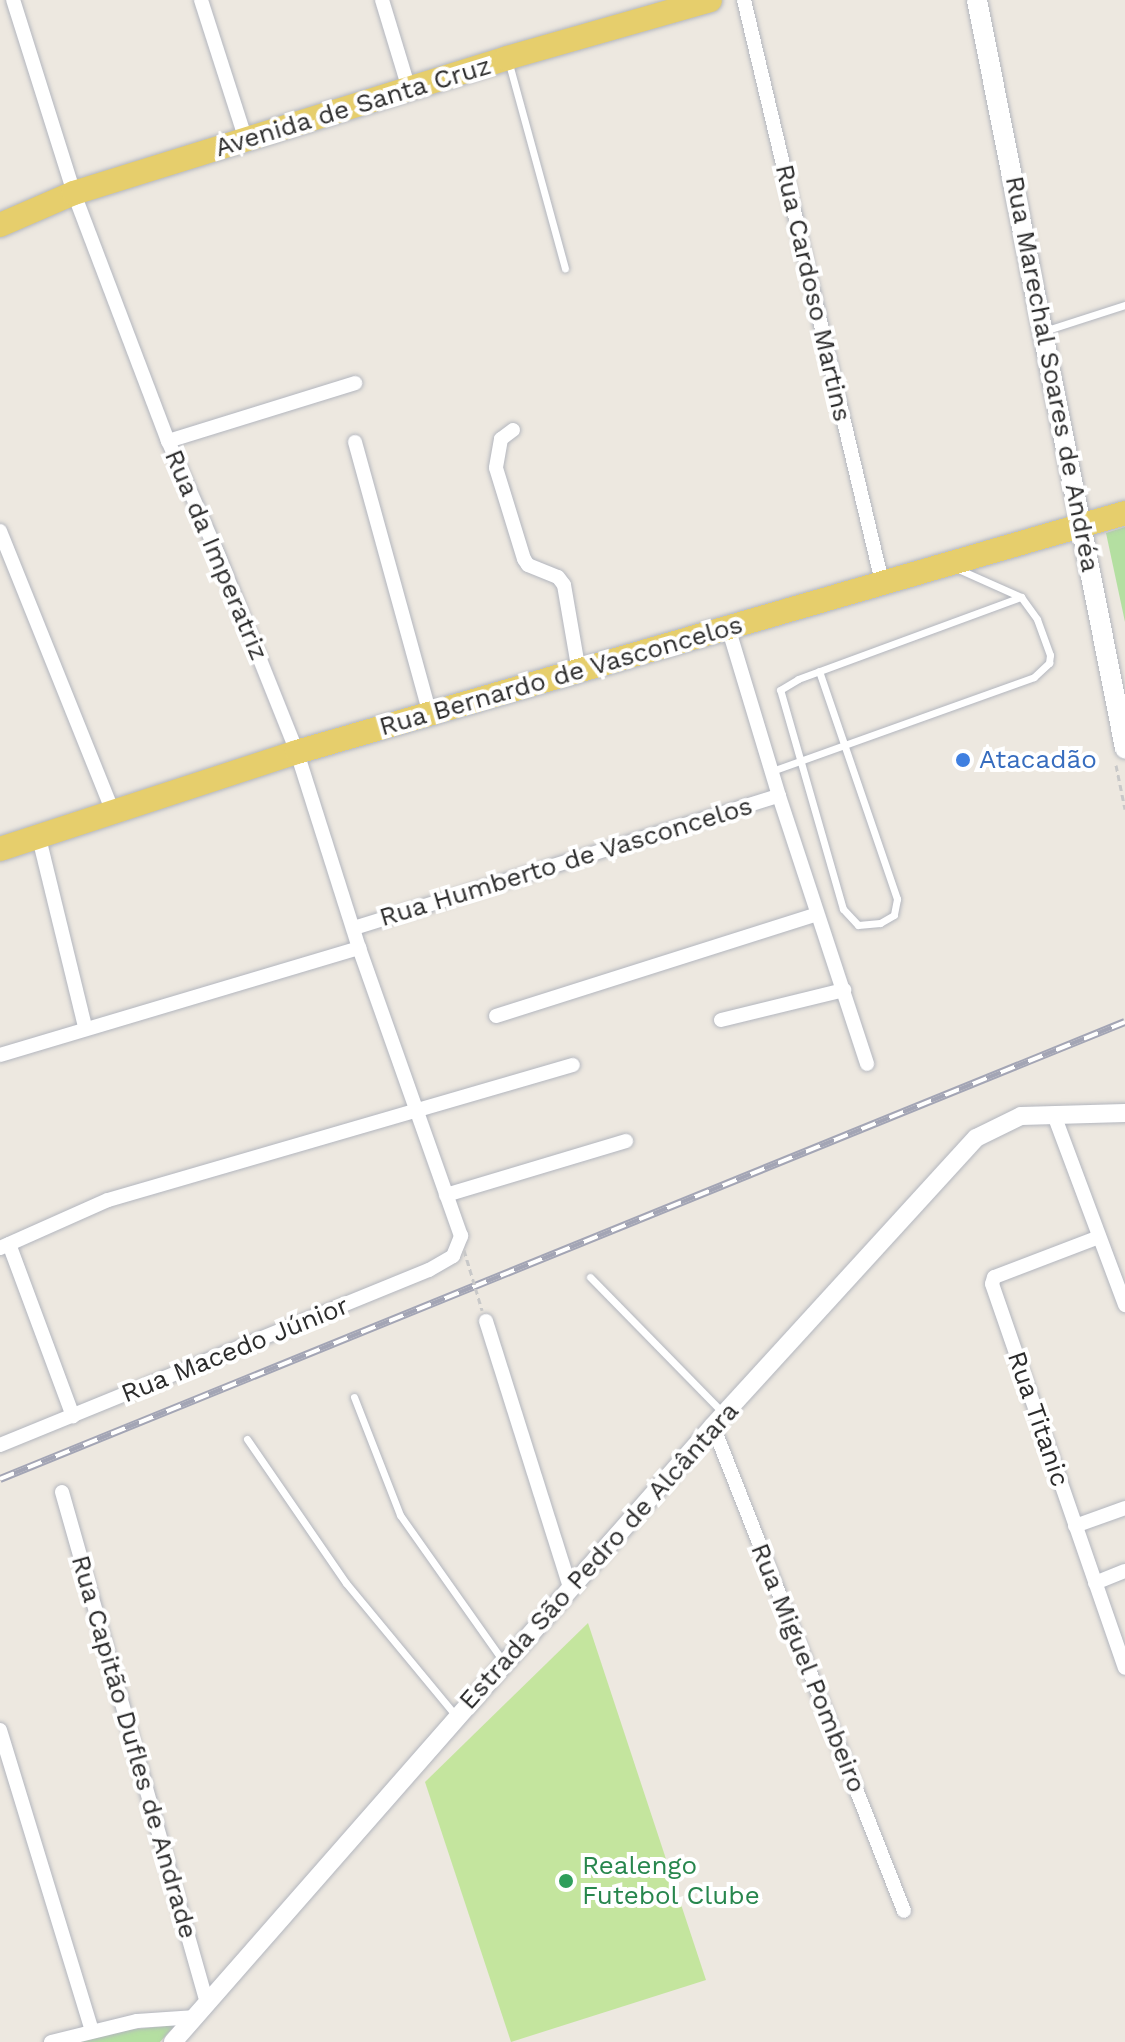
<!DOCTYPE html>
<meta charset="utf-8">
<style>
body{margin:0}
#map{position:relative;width:1125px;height:2042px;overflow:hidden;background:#ede8e0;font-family:"Work Sans",sans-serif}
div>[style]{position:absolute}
.green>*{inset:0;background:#b4dfa1}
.pitch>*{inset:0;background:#c4e59e}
.path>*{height:3px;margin-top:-1.5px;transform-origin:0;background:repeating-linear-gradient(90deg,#c8c8c8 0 6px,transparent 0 10px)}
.roads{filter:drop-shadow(0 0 2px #b3b6be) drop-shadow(0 0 2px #b3b6be)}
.service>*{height:7px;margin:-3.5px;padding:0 3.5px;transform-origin:3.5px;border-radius:3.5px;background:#fff}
.minor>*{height:14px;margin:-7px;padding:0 7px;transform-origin:7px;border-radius:7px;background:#fff}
.tertiary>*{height:18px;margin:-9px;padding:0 9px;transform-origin:9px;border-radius:9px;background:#fff}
.secondary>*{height:20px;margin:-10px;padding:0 10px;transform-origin:10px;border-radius:10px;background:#fff}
.primary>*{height:24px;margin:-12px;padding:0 12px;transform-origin:12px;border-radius:12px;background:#e6ce6c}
.rail>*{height:8px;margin-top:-4px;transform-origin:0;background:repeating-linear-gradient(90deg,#fff 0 15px,#a3a5b5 0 30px);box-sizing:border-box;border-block:2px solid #a3a5b5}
.path-bridge>*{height:3px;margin-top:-1.5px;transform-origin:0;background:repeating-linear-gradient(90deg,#c8c8c8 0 6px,transparent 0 10px)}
.dots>*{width:22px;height:22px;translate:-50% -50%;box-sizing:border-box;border:4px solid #fff;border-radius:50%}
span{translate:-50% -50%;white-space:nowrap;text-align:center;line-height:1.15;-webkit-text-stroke:8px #fff;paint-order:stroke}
.street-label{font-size:26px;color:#2c2c2c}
.shop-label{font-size:26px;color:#366cbe}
.left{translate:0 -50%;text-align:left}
.leisure-label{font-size:26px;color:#27864d}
</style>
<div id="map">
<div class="green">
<div style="clip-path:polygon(1125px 527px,1125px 622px,1106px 533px)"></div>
<div style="clip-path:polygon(175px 2025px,160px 2042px,72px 2042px,109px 2032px)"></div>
</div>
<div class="pitch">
<div style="clip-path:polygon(588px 1623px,706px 1980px,511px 2042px,425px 1782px)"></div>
</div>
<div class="path">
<div style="left:1116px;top:765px;width:45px;rotate:78.4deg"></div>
</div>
<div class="roads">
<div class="service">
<div style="left:508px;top:60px;width:216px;rotate:74.7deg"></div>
<div style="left:1044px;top:331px;width:85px;rotate:-17.8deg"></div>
<div style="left:819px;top:671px;width:241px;rotate:71.1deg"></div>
<div style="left:897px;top:899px;width:16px;rotate:101deg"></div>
<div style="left:894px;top:915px;width:16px;rotate:150deg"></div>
<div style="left:880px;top:923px;width:22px;rotate:175deg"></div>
<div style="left:858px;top:925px;width:22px;rotate:-133deg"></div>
<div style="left:843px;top:909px;width:228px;rotate:-106deg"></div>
<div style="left:780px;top:690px;width:21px;rotate:-31deg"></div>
<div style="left:798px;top:679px;width:238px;rotate:-20.2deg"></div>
<div style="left:772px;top:771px;width:278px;rotate:-19.7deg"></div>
<div style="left:1034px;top:677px;width:21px;rotate:-43deg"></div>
<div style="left:1049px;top:663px;width:8px;rotate:-83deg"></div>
<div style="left:1050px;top:655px;width:38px;rotate:-110deg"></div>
<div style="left:1037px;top:619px;width:27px;rotate:-126deg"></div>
<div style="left:1021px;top:597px;width:71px;rotate:-156deg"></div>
<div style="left:590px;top:1277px;width:190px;rotate:45.6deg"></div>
<div style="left:354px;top:1397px;width:127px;rotate:68.7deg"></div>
<div style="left:400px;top:1515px;width:179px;rotate:54.8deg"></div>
<div style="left:247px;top:1439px;width:175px;rotate:55.5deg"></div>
<div style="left:346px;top:1583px;width:173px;rotate:50.4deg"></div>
</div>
<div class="minor">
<div style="left:201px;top:0;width:147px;rotate:72.2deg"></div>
<div style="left:382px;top:0;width:93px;rotate:73.1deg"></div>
<div style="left:744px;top:0;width:602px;rotate:76.66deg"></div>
<div style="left:513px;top:430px;width:15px;rotate:143deg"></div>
<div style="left:501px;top:439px;width:29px;rotate:100deg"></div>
<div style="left:496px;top:468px;width:95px;rotate:72.9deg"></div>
<div style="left:524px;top:559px;width:7px;rotate:56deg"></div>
<div style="left:528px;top:565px;width:32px;rotate:22deg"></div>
<div style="left:558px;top:577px;width:10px;rotate:53deg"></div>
<div style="left:564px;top:585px;width:88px;rotate:80.2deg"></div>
<div style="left:168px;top:441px;width:196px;rotate:-17.2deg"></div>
<div style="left:355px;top:442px;width:283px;rotate:74.6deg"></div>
<div style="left:0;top:531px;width:305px;rotate:68.1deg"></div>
<div style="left:728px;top:627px;width:177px;rotate:73.2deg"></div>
<div style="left:779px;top:796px;width:282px;rotate:71.8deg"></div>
<div style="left:39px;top:838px;width:195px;rotate:76.3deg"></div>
<div style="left:354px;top:928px;width:445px;rotate:-17.3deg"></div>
<div style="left:496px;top:1016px;width:337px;rotate:-17.6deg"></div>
<div style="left:721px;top:1020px;width:127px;rotate:-13.7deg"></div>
<div style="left:0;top:1055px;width:375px;rotate:-16.6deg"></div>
<div style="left:1054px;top:1115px;width:203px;rotate:69.5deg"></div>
<div style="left:446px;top:1195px;width:188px;rotate:-16.7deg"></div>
<div style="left:1099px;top:1237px;width:112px;rotate:159.1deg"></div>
<div style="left:994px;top:1277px;width:7px;rotate:106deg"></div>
<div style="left:992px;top:1284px;width:406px;rotate:70.9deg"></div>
<div style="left:9px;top:1244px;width:184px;rotate:69.6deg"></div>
<div style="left:0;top:1248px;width:118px;rotate:-24deg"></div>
<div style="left:108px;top:1200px;width:484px;rotate:-16.2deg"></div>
<div style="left:486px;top:1321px;width:280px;rotate:72.5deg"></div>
<div style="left:713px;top:1426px;width:521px;rotate:68.5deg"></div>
<div style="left:0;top:1445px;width:463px;rotate:-22.2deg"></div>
<div style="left:429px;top:1270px;width:28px;rotate:-30deg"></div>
<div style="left:453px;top:1256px;width:22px;rotate:-68deg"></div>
<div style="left:461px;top:1236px;width:306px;rotate:-109.5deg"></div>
<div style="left:359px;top:948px;width:206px;rotate:-107.6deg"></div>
<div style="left:297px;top:752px;width:210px;rotate:-111.8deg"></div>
<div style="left:219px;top:557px;width:127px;rotate:-113.7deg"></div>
<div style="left:168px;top:441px;width:265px;rotate:-110.8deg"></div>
<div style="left:74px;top:193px;width:202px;rotate:-107.5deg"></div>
<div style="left:62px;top:1492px;width:531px;rotate:74.16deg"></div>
<div style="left:1075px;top:1526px;width:53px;rotate:-19.8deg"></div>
<div style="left:1095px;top:1583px;width:32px;rotate:-22deg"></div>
<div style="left:0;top:1730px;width:314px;rotate:73deg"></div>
<div style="left:51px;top:2042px;width:89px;rotate:-13.7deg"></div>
<div style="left:137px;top:2021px;width:59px;rotate:-3.9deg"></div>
</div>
<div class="tertiary">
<div style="left:173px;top:2042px;width:819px;rotate:-48.76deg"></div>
<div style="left:713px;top:1426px;width:390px;rotate:-47.6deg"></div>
<div style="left:976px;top:1138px;width:50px;rotate:-26.1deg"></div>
<div style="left:1021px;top:1116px;width:104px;rotate:-1.7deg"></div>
</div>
<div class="secondary">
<div style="left:977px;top:0;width:763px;rotate:78.81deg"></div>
</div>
<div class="primary">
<div style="left:0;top:225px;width:81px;rotate:-23.4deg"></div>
<div style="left:74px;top:193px;width:454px;rotate:-17.3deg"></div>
<div style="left:507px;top:58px;width:211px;rotate:-15.9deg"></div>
<div style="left:0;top:849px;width:312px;rotate:-18.1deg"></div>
<div style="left:297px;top:752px;width:862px;rotate:-16.1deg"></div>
</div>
</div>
<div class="rail">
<div style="left:0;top:1479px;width:1214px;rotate:-22.11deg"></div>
</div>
<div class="path-bridge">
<div style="left:464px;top:1250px;width:63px;rotate:73.3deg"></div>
</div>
<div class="dots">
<div style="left:963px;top:760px;background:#3f7fe0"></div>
<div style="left:566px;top:1881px;background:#2e9e5b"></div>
</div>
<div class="street-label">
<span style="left:353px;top:107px;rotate:-17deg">Avenida de Santa Cruz</span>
<span style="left:813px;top:293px;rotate:77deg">Rua Cardoso Martins</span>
<span style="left:1052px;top:374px;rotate:79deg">Rua Marechal Soares de Andréa</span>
<span style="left:216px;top:555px;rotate:67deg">Rua da Imperatriz</span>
<span style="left:561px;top:676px;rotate:-16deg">Rua Bernardo de Vasconcelos</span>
<span style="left:566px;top:862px;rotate:-17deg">Rua Humberto de Vasconcelos</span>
<span style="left:235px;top:1350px;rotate:-22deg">Rua Macedo Júnior</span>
<span style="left:1038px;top:1419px;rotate:71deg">Rua Titanic</span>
<span style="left:599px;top:1556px;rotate:-48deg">Estrada São Pedro de Alcântara</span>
<span style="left:808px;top:1668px;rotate:68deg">Rua Miguel Pombeiro</span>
<span style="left:134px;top:1747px;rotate:74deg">Rua Capitão Dufles de Andrade</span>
</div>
<div class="shop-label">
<span class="left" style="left:979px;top:760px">Atacadão</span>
</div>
<div class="leisure-label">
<span class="left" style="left:582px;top:1881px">Realengo<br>Futebol Clube</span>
</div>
</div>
